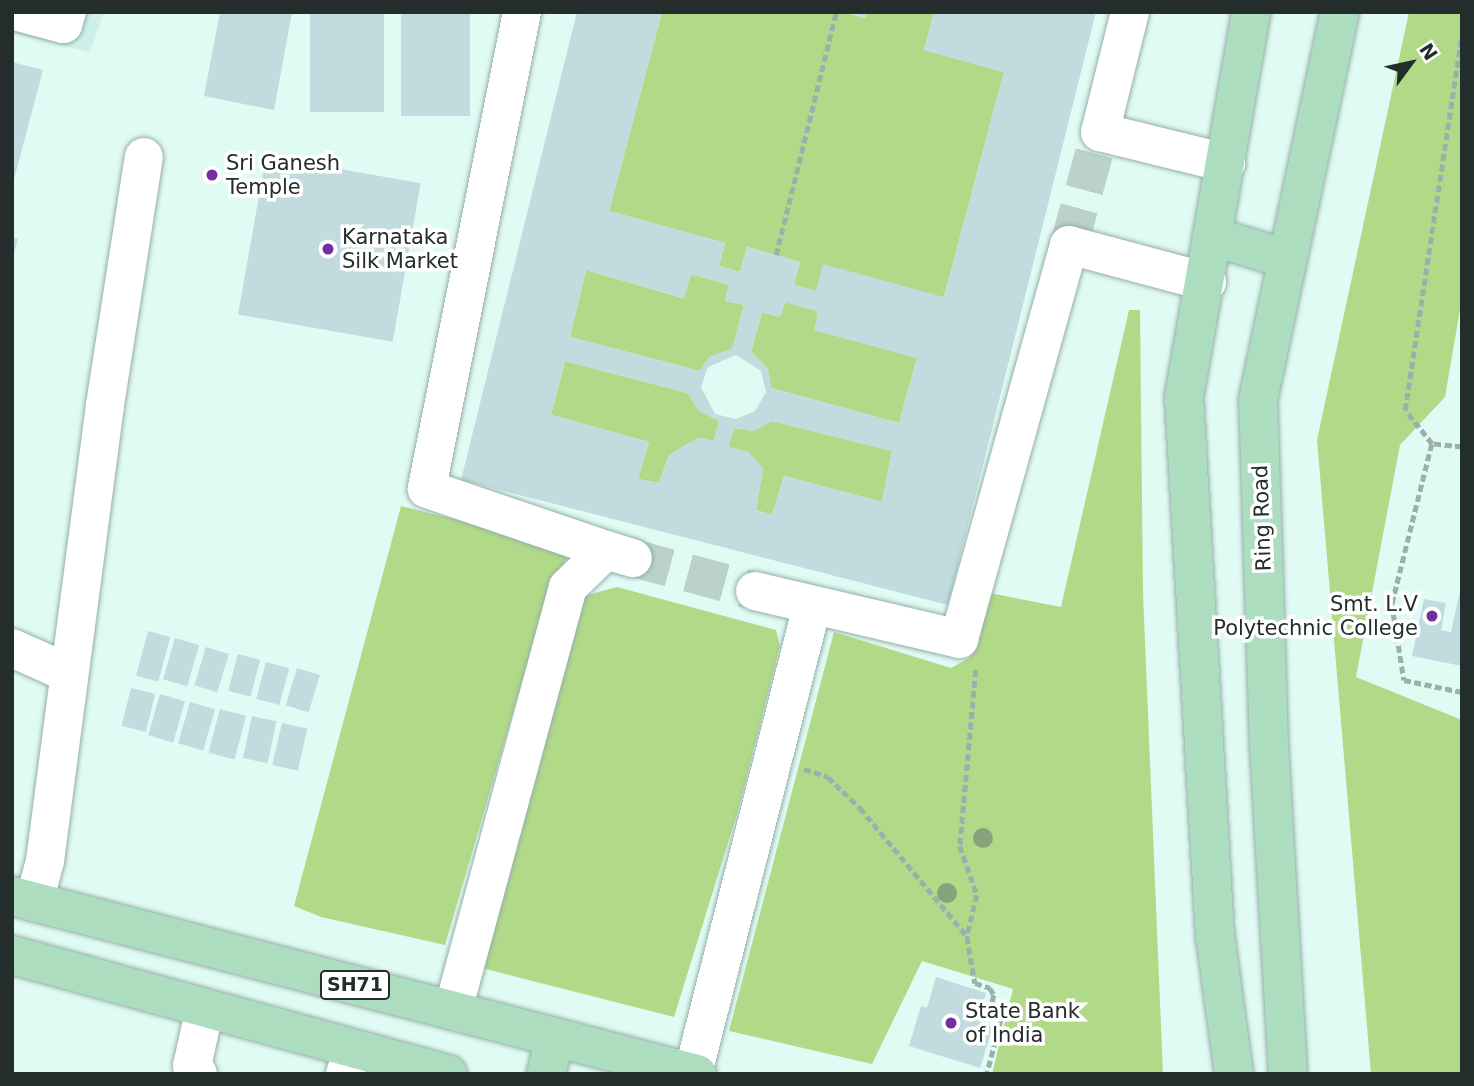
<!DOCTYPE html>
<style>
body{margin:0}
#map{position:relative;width:1474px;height:1086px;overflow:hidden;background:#e0faf4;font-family:"DejaVu Sans",sans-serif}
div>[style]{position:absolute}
.built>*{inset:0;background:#cdf0e9}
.green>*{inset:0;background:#b1da88}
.building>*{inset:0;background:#c1dbde;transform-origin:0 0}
.minor-tunnel>*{height:38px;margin-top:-19px;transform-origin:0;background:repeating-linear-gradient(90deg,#bad1cc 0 38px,transparent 0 57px)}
.path>*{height:4.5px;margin-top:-2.25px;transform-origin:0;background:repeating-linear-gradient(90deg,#9cb0ab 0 7px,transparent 0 10.5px)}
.roads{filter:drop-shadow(0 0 2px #95aea8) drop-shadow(0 0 2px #95aea8)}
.minor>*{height:38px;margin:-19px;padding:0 19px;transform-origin:19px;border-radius:19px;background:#fff}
.major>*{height:38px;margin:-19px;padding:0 19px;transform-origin:19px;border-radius:19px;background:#adddbf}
.trees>*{width:20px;height:20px;margin:-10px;border-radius:50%;background:#87a37e}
.dots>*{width:19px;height:19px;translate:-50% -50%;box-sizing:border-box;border:4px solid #fff;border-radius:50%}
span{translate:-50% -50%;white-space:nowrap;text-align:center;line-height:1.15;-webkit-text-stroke:7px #fff;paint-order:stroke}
.shield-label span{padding:2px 5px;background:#fff;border:2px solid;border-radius:5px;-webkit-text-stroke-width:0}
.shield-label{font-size:19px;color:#232d2b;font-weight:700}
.poi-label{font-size:21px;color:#232d2b}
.left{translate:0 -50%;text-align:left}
.right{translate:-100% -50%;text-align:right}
.street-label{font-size:21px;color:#232d2b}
.frame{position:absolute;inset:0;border:14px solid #232d2b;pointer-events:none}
.north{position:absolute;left:1376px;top:28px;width:70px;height:70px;-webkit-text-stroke:5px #fff;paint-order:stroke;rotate:57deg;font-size:19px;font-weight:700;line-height:28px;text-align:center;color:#232d2b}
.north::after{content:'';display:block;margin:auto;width:24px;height:32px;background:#232d2b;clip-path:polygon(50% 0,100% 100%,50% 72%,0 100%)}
</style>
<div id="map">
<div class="built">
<div style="clip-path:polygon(12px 12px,104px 12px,90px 52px,12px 33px)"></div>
</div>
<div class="green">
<div style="clip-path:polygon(662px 12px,844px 12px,865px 18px,867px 12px,934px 12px,924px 50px,1004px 72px,944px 297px,816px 291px,794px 285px,800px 262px,747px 247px,740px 272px,719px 266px,725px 243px,609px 211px)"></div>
<div style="clip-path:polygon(1409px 12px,1462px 12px,1462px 298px,1445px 397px,1400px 445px,1356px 677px,1462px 720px,1462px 1074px,1371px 1074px,1317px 440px)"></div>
<div style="clip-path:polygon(586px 270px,683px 298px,691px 274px,729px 285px,725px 301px,744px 305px,732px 349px,709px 357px,700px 371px,570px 337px)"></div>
<div style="clip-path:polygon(785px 302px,818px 311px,815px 330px,917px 358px,899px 423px,771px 388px,768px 369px,751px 352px,762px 312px,780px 317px)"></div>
<div style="clip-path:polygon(1129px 310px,1140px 310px,1143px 593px,1163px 1074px,992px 1074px,1013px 989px,922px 961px,872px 1064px,729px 1031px,834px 632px,951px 668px,969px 658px,990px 593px,1061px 607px)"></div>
<div style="clip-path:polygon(565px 361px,688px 393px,698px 410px,719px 421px,714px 441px,698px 438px,669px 455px,659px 483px,638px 479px,649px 442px,551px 415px)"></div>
<div style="clip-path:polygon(772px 421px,892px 451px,882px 502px,784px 476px,772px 515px,756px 510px,763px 469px,748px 452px,728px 447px,734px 428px,753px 431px)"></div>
<div style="clip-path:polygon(401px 506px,571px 548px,542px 613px,445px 945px,321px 917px,294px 906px)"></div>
<div style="clip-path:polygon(617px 587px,776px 630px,780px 646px,737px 814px,674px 1017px,482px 968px,584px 596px)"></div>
</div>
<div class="building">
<div style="clip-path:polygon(220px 12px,292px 12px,274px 110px,204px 96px)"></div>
<div style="left:310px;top:12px;width:74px;height:100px"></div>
<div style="left:401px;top:12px;width:69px;height:104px"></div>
<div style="clip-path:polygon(evenodd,577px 12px,662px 12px,609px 211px,725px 243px,719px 266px,740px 272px,747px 247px,800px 262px,794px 285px,816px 291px,823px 264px,944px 297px,1004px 72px,924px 50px,934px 12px,1096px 12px,948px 605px,461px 480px,577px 12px,586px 270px,684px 298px,691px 274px,729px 285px,725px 301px,744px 305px,732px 349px,709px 357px,700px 371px,570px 337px,586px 270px,577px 12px,785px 302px,818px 311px,814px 330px,917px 358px,899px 423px,771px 388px,768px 369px,751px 352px,762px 312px,780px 317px,785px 302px,577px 12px,736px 355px,761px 371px,766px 392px,755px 411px,736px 419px,715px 414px,701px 387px,708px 367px,736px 355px,577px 12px,565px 361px,688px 393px,698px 410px,719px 421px,714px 441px,698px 438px,669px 455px,659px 483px,638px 479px,649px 442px,551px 415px,565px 361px,577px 12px,772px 421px,892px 451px,882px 502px,784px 476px,772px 515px,756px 510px,763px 469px,748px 452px,728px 447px,734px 428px,753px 431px,772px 421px)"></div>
<div style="clip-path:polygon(847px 12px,867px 12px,866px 18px)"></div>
<div style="clip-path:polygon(12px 62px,43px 70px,13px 183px,12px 183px)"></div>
<div style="left:266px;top:156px;width:157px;height:161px;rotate:10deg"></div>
<div style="clip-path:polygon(12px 238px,18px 239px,13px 256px,12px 256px)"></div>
<div style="clip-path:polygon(1462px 582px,1462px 666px,1412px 656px,1424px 599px,1446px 603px,1441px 630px,1451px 632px)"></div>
<div style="left:148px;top:631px;width:23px;height:46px;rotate:15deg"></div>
<div style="left:175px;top:638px;width:25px;height:43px;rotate:16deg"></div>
<div style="left:206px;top:647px;width:24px;height:40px;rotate:17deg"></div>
<div style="left:238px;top:654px;width:23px;height:38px;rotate:15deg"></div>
<div style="left:266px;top:662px;width:24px;height:38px;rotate:15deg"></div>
<div style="left:297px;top:668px;width:24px;height:39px;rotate:17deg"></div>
<div style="left:131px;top:688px;width:25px;height:39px;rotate:14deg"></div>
<div style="left:160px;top:694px;width:26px;height:43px;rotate:16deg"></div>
<div style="left:190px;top:702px;width:26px;height:43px;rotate:16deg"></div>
<div style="left:220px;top:709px;width:27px;height:45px;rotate:15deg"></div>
<div style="left:252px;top:716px;width:25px;height:43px;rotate:12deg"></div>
<div style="left:282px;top:723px;width:26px;height:43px;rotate:13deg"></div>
<div style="clip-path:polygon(936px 977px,986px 993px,978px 1021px,993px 1026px,980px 1068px,909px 1046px,921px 1006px,927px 1008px)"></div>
</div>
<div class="minor-tunnel">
<div style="left:1069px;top:245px;width:117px;rotate:-74.7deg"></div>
<div style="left:633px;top:558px;width:126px;rotate:15.1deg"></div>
</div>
<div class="path">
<div style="left:776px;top:255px;width:250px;rotate:-76.1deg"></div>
<div style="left:1432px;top:444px;width:43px;rotate:-128.5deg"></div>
<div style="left:1405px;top:410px;width:380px;rotate:-81.4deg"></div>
<div style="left:1462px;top:447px;width:30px;rotate:-174deg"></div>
<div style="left:1432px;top:444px;width:165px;rotate:104deg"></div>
<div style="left:1392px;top:604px;width:77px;rotate:81deg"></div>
<div style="left:1404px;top:680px;width:59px;rotate:11.7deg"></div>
<div style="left:976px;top:670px;width:177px;rotate:95.2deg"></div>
<div style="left:960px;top:846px;width:52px;rotate:70.9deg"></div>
<div style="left:977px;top:895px;width:43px;rotate:103.4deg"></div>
<div style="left:967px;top:937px;width:47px;rotate:80.1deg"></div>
<div style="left:975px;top:983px;width:16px;rotate:18deg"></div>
<div style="left:990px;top:988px;width:8px;rotate:60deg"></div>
<div style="left:994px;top:995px;width:21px;rotate:104deg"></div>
<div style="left:989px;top:1015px;width:13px;rotate:23deg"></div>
<div style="left:1001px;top:1020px;width:56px;rotate:104.5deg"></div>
<div style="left:804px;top:769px;width:25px;rotate:18deg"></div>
<div style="left:828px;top:777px;width:45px;rotate:44.1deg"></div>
<div style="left:860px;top:808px;width:167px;rotate:50.1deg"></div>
</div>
<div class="roads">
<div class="minor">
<div style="left:18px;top:12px;width:47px;rotate:14.9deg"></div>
<div style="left:63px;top:24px;width:13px;rotate:-72deg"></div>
<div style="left:522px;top:12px;width:486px;rotate:101.3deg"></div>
<div style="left:427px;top:489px;width:189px;rotate:18.8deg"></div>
<div style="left:1130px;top:12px;width:124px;rotate:104deg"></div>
<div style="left:1100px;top:132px;width:130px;rotate:13.8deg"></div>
<div style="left:755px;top:591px;width:210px;rotate:13.2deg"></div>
<div style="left:959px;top:639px;width:409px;rotate:-74.4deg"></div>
<div style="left:1069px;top:245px;width:143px;rotate:15deg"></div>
<div style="left:12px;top:648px;width:61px;rotate:24.1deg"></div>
<div style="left:34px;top:902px;width:42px;rotate:-75deg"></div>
<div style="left:45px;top:861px;width:460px;rotate:-82.5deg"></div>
<div style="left:105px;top:405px;width:251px;rotate:-81.1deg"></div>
<div style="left:453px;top:1010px;width:438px;rotate:-74.8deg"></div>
<div style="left:568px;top:587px;width:53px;rotate:-44.2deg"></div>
<div style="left:606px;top:550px;width:28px;rotate:17deg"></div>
<div style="left:693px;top:1073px;width:481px;rotate:-75.7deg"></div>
<div style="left:198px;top:1074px;width:10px;rotate:-127deg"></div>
<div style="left:192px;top:1066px;width:59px;rotate:-77.4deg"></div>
<div style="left:345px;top:1074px;width:26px;rotate:-72deg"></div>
</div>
<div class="major">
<div style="left:1214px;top:237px;width:76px;rotate:16.8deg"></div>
<div style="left:12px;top:896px;width:708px;rotate:14.57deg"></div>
<div style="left:12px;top:955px;width:452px;rotate:15.3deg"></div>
<div style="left:546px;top:1074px;width:38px;rotate:-76deg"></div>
<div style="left:1234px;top:1074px;width:139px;rotate:-97.8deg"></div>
<div style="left:1215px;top:936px;width:540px;rotate:-93.29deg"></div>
<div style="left:1184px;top:397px;width:391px;rotate:-80.1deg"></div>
<div style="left:1288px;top:1074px;width:329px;rotate:-93.3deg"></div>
<div style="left:1269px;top:746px;width:346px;rotate:-91.8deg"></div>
<div style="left:1258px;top:400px;width:397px;rotate:-78.1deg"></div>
</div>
</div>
<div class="trees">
<div style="left:983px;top:838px"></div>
<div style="left:947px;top:893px"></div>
</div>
<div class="dots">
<div style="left:212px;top:175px;background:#762da0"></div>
<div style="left:328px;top:249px;background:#762da0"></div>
<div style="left:1432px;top:616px;background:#762da0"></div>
<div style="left:951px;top:1023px;background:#762da0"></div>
</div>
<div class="shield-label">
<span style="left:355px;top:985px">SH71</span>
</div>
<div class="poi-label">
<span class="left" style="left:226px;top:175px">Sri Ganesh<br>Temple</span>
<span class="left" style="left:342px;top:249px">Karnataka<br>Silk Market</span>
<span class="right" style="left:1418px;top:616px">Smt. L.V<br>Polytechnic College</span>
<span class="left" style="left:965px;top:1023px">State Bank<br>of India</span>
</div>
<div class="street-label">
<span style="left:1262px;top:518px;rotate:-92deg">Ring Road</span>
</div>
<div class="frame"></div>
<div class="north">N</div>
</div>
